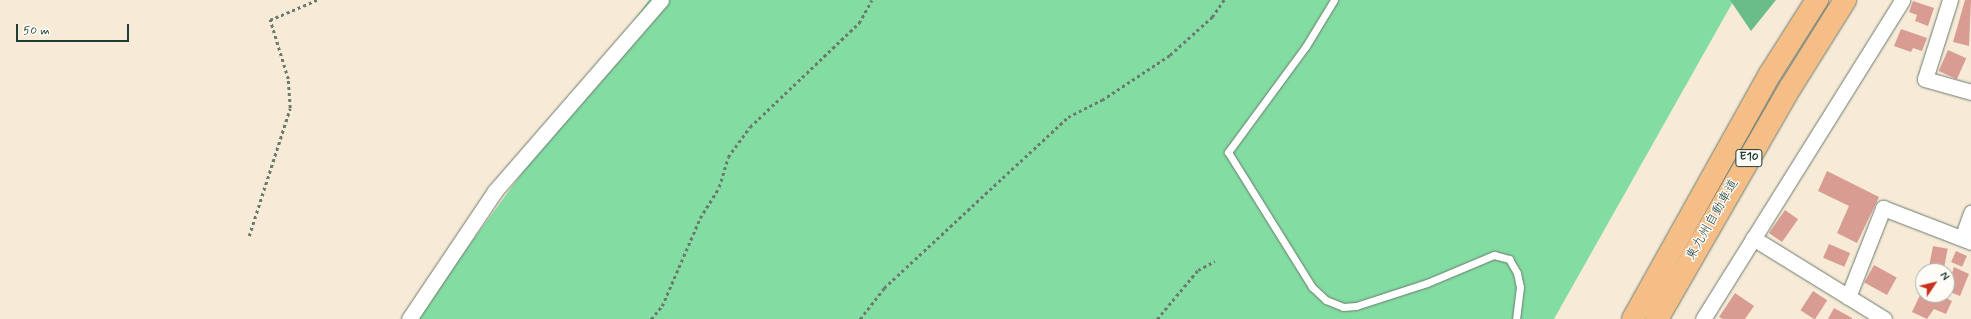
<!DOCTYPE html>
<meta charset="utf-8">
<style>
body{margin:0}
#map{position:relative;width:1971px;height:319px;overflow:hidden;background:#f7ebd8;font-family:Mynerve,"Klee One",sans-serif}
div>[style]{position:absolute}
.green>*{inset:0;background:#83dda2}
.forest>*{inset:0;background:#6abc88}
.building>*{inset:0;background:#d89c92;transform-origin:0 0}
.path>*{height:2.5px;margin-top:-1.25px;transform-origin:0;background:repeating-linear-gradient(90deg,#6b7a6d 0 3px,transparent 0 6px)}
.roads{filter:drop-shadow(0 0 1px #6b7a6d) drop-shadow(0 0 1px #6b7a6d)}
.lane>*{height:7px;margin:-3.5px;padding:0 3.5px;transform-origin:3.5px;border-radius:3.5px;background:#fff}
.street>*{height:15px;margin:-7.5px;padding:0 7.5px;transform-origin:7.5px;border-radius:7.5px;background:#fff}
.highway>*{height:22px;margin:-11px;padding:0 11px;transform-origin:11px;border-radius:11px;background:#f6be87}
span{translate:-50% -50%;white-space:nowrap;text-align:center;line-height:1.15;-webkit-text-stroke:3px #fdfcf7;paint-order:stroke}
.shield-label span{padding:1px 3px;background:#fdfcf7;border:1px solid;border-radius:3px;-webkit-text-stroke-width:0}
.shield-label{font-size:12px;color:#1f3d34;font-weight:700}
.street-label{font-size:13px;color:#1f3d34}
.north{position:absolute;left:1915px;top:263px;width:40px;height:40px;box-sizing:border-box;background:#fdfcf7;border:1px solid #a4b0a9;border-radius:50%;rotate:55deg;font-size:11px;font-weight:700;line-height:16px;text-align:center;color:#1f3d34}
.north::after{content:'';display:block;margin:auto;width:14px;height:18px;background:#c8321e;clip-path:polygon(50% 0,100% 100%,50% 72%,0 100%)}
.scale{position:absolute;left:16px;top:24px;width:113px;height:18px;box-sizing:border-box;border:2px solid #1f3d34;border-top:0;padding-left:5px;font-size:12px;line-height:14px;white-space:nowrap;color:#1f3d34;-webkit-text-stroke:3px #fdfcf7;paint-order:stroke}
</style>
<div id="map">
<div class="green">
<div style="clip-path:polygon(649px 0,1734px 0,1554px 319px,415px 319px)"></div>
</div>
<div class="forest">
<div style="clip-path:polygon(1730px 0,1776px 0,1751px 31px)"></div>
</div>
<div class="building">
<div style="clip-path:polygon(1965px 0,1971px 0,1969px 46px,1953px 42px)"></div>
<div style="clip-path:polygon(1913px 1px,1934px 8px,1928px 26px,1915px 21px,1917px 15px,1909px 12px)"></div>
<div style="clip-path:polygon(1901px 29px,1927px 38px,1922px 51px,1913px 48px,1911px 52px,1894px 46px)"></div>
<div style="left:1948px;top:50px;width:20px;height:23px;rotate:24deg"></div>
<div style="clip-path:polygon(1827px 171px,1879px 197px,1857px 243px,1837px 233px,1849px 206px,1818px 191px)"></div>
<div style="left:1785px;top:210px;width:16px;height:28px;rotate:35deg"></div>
<div style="left:1829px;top:244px;width:23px;height:15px;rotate:23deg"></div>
<div style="left:1933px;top:246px;width:15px;height:20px;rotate:11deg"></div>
<div style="left:1956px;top:251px;width:12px;height:12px;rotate:24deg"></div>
<div style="left:1874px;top:265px;width:26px;height:20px;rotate:29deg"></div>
<div style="clip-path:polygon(1954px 267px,1969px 274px,1960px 296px,1947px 291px)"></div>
<div style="clip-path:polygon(1923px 289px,1923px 295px,1940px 295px,1952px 301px,1946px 314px,1934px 309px,1927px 319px,1912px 312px)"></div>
<div style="left:1813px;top:291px;width:17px;height:23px;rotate:33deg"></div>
<div style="clip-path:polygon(1735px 293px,1754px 306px,1745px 319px,1723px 319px,1719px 317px)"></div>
<div style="clip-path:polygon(1834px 308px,1852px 318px,1852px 319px,1828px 319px)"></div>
</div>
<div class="path">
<div style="left:249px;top:236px;width:134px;rotate:-72.2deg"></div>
<div style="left:290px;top:108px;width:29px;rotate:-94deg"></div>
<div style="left:288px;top:79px;width:62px;rotate:-107deg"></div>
<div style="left:270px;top:20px;width:51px;rotate:-23.1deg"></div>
<div style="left:651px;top:319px;width:17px;rotate:-50deg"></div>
<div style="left:662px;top:306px;width:96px;rotate:-66.6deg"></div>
<div style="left:700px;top:218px;width:36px;rotate:-58deg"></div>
<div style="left:719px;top:187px;width:31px;rotate:-73deg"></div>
<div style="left:728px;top:157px;width:37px;rotate:-54deg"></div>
<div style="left:750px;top:127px;width:151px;rotate:-43.7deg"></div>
<div style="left:859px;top:23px;width:26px;rotate:-61deg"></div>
<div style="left:860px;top:319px;width:39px;rotate:-52deg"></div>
<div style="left:884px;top:288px;width:251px;rotate:-42.9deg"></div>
<div style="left:1068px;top:117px;width:38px;rotate:-27deg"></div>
<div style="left:1102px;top:100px;width:82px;rotate:-33.5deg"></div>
<div style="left:1170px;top:55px;width:57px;rotate:-42.1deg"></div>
<div style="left:1212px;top:17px;width:21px;rotate:-55deg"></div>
<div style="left:1157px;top:319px;width:64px;rotate:-50.1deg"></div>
<div style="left:1198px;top:270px;width:19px;rotate:-28deg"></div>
</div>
<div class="roads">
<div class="lane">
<div style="left:1334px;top:0;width:54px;rotate:121.3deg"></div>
<div style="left:1306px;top:46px;width:132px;rotate:126.3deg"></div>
<div style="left:1228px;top:152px;width:159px;rotate:58.1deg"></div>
<div style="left:1312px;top:287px;width:19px;rotate:43deg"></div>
<div style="left:1326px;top:300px;width:18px;rotate:22deg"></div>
<div style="left:1343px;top:307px;width:13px;rotate:-4deg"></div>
<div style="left:1356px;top:306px;width:75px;rotate:-17.9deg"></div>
<div style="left:1427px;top:283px;width:73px;rotate:-22.7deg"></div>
<div style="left:1494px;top:255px;width:16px;rotate:15deg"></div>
<div style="left:1509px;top:259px;width:16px;rotate:60deg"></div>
<div style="left:1517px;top:273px;width:14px;rotate:78deg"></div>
<div style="left:1520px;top:287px;width:32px;rotate:97deg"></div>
</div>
<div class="street">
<div style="left:1950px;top:0;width:83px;rotate:107.6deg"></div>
<div style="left:1925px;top:79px;width:48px;rotate:15.8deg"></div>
<div style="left:1753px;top:238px;width:154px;rotate:31.7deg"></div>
<div style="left:1962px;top:238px;width:27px;rotate:-70deg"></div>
<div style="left:1848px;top:297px;width:96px;rotate:-68.5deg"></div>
<div style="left:1883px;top:208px;width:94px;rotate:21.1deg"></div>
<div style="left:409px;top:319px;width:154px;rotate:-56.1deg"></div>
<div style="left:495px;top:191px;width:253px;rotate:-49deg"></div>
<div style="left:1703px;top:319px;width:376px;rotate:-58deg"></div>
</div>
<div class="highway">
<div style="left:1633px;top:319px;width:281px;rotate:-60.8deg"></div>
<div style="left:1770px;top:74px;width:88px;rotate:-57.6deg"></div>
<div style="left:1657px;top:319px;width:267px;rotate:-60.1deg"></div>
<div style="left:1790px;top:88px;width:104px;rotate:-58deg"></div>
</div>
</div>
<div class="shield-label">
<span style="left:1749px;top:158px">E10</span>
</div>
<div class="street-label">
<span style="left:1713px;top:220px;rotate:-60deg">東九州自動車道</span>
</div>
<div class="north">N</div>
<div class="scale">50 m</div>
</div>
